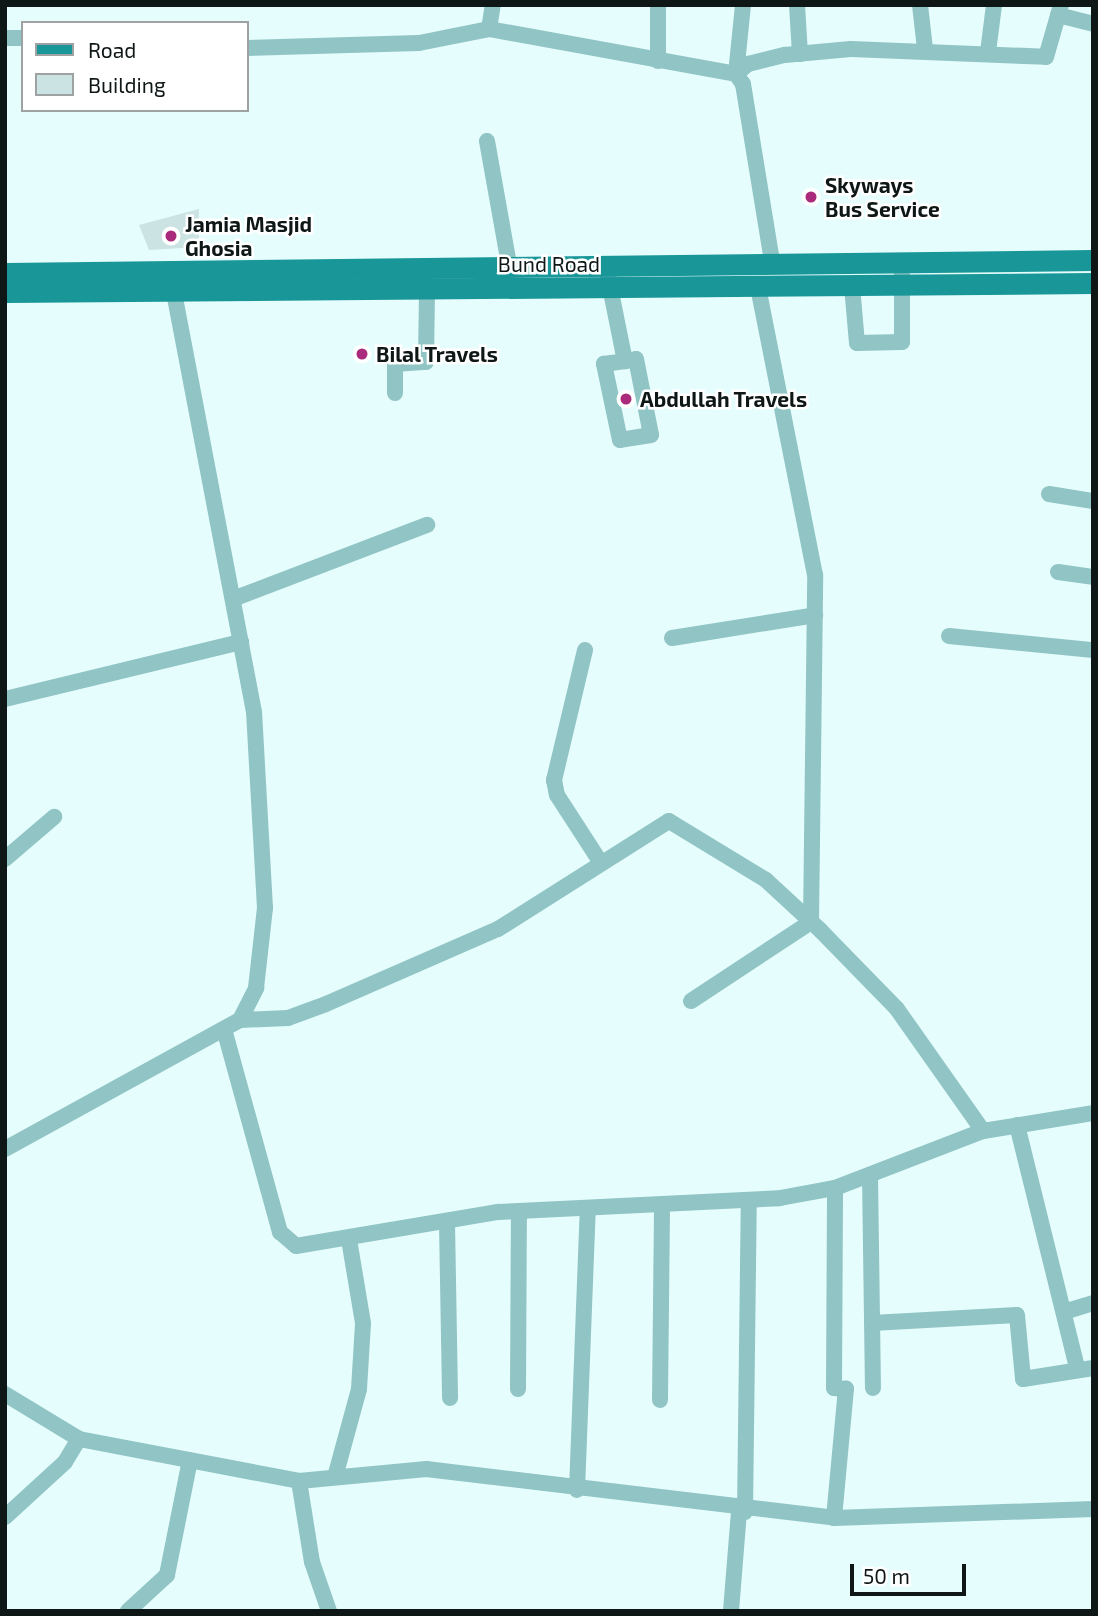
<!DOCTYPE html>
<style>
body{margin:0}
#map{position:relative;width:1098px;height:1616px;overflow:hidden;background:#e6fdfd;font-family:"Exo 2",sans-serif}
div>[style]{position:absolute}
.building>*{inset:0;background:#cce3e3}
.minor>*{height:16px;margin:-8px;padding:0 8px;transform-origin:8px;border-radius:8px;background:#91c4c4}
.major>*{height:21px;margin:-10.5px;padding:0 10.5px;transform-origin:10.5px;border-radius:10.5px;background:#199698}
.dots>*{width:19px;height:19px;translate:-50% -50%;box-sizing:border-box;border:4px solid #fff;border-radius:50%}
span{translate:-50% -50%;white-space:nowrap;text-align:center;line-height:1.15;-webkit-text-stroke:5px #fff;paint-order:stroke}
.poi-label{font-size:21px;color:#0e1616;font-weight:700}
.left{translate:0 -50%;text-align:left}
.street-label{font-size:21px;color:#0e1616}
.frame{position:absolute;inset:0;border:7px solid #0e1616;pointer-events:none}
.legend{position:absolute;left:21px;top:21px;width:228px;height:91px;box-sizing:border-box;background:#fff;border:2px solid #9fa2a2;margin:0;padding:9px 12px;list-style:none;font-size:21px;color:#0e1616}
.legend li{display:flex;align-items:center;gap:14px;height:35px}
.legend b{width:35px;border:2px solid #9fa2a2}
.scale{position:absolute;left:850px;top:1564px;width:116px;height:32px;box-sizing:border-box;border:4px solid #0e1616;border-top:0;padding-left:9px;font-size:21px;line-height:24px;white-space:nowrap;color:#0e1616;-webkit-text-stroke:5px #fff;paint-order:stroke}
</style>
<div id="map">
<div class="building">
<div style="clip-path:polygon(199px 209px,199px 247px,149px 250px,139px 225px)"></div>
</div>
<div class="minor">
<div style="left:743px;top:5px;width:69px;rotate:95.8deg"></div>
<div style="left:736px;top:74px;width:12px;rotate:55deg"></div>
<div style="left:743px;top:84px;width:180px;rotate:80.7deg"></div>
<div style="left:797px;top:5px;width:49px;rotate:86.5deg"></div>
<div style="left:920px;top:5px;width:44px;rotate:83.5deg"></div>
<div style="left:1058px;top:15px;width:36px;rotate:14deg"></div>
<div style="left:489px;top:29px;width:24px;rotate:-81deg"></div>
<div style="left:5px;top:38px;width:18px"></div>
<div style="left:247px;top:48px;width:172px;rotate:-1.7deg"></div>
<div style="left:419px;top:43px;width:71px;rotate:-11.3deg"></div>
<div style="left:489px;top:29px;width:251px;rotate:10.3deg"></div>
<div style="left:988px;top:52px;width:47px;rotate:-82.7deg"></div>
<div style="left:658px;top:61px;width:56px;rotate:-90deg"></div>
<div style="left:736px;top:74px;width:16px;rotate:-40deg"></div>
<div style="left:748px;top:64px;width:38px;rotate:-14deg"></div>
<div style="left:785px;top:55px;width:66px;rotate:-5.2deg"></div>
<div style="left:851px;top:49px;width:195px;rotate:2.3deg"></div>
<div style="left:1046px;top:57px;width:54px;rotate:-73.9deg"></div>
<div style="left:487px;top:141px;width:125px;rotate:79.9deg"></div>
<div style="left:608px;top:277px;width:86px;rotate:78.6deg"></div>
<div style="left:625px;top:361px;width:11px;rotate:-10deg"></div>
<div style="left:636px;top:359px;width:77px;rotate:78.8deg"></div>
<div style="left:651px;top:435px;width:31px;rotate:171deg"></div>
<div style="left:620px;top:440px;width:78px;rotate:-101.9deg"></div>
<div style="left:604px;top:364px;width:21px;rotate:-8deg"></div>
<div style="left:852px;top:286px;width:57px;rotate:85deg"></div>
<div style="left:857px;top:343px;width:45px;rotate:-1.3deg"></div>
<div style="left:902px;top:342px;width:68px;rotate:-90deg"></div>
<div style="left:395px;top:393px;width:29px;rotate:-90deg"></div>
<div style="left:395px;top:364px;width:31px;rotate:-4deg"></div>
<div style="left:426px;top:362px;width:71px;rotate:-89.2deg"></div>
<div style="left:1049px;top:494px;width:45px;rotate:9deg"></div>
<div style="left:1058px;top:572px;width:35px;rotate:8deg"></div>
<div style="left:233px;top:599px;width:208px;rotate:-20.9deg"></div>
<div style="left:949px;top:636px;width:145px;rotate:5.6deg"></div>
<div style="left:672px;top:638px;width:145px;rotate:-9.1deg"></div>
<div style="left:585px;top:650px;width:134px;rotate:103.4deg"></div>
<div style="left:554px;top:780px;width:15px;rotate:79deg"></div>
<div style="left:557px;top:795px;width:81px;rotate:57.1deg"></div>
<div style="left:5px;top:699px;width:243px;rotate:-13.6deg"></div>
<div style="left:5px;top:859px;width:65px;rotate:-40.6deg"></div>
<div style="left:691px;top:1001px;width:144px;rotate:-33.4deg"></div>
<div style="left:811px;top:922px;width:347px;rotate:-89.3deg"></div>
<div style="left:815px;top:575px;width:294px;rotate:-101.2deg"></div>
<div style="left:240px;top:1020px;width:48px;rotate:-2.4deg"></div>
<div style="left:288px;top:1018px;width:40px;rotate:-20.2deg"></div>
<div style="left:326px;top:1004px;width:188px;rotate:-23.6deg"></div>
<div style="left:498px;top:929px;width:202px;rotate:-32.3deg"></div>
<div style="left:669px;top:821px;width:114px;rotate:31.3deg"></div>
<div style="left:766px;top:880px;width:75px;rotate:42.8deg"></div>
<div style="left:821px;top:931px;width:109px;rotate:45.7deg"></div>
<div style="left:897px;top:1009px;width:149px;rotate:54.8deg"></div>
<div style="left:224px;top:1029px;width:211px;rotate:74.6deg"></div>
<div style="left:280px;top:1232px;width:21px;rotate:41deg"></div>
<div style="left:296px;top:1246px;width:205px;rotate:-9.6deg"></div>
<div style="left:498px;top:1212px;width:282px;rotate:-2.8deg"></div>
<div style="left:780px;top:1198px;width:56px;rotate:-10.3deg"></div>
<div style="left:835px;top:1188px;width:159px;rotate:-21.1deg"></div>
<div style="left:983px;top:1131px;width:111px;rotate:-9.3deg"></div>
<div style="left:1017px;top:1125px;width:249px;rotate:76.1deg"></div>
<div style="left:5px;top:1149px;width:268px;rotate:-28.8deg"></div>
<div style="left:240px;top:1020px;width:36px;rotate:-63deg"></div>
<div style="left:256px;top:988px;width:81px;rotate:-83.6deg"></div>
<div style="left:265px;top:908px;width:196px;rotate:-93.2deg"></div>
<div style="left:254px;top:712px;width:428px;rotate:-100.8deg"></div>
<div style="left:870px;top:1175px;width:213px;rotate:89.2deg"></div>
<div style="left:447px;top:1223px;width:175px;rotate:89deg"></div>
<div style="left:1067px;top:1311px;width:27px;rotate:-17deg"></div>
<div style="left:872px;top:1323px;width:145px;rotate:-3.2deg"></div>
<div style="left:1017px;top:1315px;width:64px;rotate:84.6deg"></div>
<div style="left:1023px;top:1379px;width:71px;rotate:-8.9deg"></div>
<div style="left:518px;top:1389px;width:177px;rotate:-89.7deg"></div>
<div style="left:5px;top:1394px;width:87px;rotate:31.3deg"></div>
<div style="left:79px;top:1439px;width:224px;rotate:10.8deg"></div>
<div style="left:299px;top:1481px;width:128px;rotate:-5.4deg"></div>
<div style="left:426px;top:1469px;width:411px;rotate:6.8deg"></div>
<div style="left:834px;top:1518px;width:259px;rotate:-2deg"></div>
<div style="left:660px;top:1400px;width:195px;rotate:-89.4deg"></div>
<div style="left:335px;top:1477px;width:91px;rotate:-74.7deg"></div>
<div style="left:359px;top:1389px;width:66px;rotate:-86.5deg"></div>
<div style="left:363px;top:1323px;width:85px;rotate:-99.5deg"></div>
<div style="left:299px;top:1481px;width:82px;rotate:80.9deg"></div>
<div style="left:312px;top:1562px;width:52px;rotate:70.9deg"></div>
<div style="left:577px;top:1490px;width:280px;rotate:-87.8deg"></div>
<div style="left:745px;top:1512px;width:312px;rotate:-89.3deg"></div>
<div style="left:5px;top:1517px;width:81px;rotate:-42.5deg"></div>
<div style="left:65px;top:1462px;width:27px;rotate:-59deg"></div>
<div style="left:834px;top:1518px;width:130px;rotate:-84.7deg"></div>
<div style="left:846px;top:1389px;width:12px;rotate:-175deg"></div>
<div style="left:834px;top:1388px;width:200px;rotate:-89.7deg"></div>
<div style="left:128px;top:1611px;width:53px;rotate:-42.7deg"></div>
<div style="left:167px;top:1575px;width:117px;rotate:-78.7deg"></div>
<div style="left:731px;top:1611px;width:100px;rotate:-85.4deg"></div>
</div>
<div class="major">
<div style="left:5px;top:273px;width:1088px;rotate:-0.68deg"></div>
<div style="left:5px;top:292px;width:1088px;rotate:-0.47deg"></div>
</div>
<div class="dots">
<div style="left:811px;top:197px;background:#aa2b7b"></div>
<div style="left:171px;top:236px;background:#aa2b7b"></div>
<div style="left:362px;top:354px;background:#aa2b7b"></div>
<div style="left:626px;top:399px;background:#aa2b7b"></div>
</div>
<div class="poi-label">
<span class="left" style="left:825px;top:197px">Skyways<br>Bus Service</span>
<span class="left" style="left:185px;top:236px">Jamia Masjid<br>Ghosia</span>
<span class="left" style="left:376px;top:354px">Bilal Travels</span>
<span class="left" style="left:640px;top:399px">Abdullah Travels</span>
</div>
<div class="street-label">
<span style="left:549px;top:264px">Bund Road</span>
</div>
<div class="frame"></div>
<ul class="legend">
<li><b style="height:9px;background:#199698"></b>Road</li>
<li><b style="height:19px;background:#cce3e3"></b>Building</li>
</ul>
<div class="scale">50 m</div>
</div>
